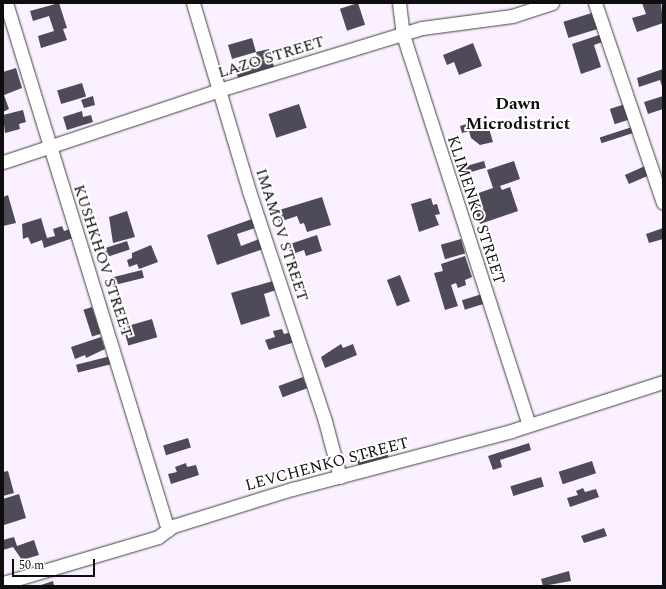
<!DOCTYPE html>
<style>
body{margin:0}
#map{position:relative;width:666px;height:589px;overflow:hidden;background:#fbf0ff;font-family:Spectral,serif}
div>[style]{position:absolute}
.building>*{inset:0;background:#4e4a58;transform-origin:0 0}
.roads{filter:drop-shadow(0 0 1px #414141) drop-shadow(0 0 1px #414141)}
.minor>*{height:13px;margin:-6.5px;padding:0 6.5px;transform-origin:6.5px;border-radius:6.5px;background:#fff}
span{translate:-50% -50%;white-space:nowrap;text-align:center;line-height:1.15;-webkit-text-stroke:4px #fff;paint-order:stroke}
.street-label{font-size:16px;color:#0e0e0e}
.neighbourhood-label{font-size:17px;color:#0e0e0e;font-weight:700}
.frame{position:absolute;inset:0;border:4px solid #0e0e0e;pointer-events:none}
.scale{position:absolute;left:12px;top:559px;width:83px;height:18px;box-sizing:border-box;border:2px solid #0e0e0e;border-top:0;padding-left:5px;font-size:12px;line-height:14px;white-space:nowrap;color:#0e0e0e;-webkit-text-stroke:3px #fff;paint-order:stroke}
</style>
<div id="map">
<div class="building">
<div style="clip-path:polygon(59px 3px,67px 28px,63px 29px,67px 40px,41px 48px,38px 36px,54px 31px,49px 16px,33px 21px,30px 11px)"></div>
<div style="left:358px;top:3px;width:23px;height:19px;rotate:72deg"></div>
<div style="clip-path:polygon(642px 3px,661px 3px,663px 23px,637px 32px,632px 18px,646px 14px)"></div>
<div style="left:595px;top:12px;width:17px;height:33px;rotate:73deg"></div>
<div style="clip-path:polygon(602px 34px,605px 41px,594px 45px,601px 67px,581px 74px,572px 44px)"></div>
<div style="clip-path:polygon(252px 38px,256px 52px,269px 49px,274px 67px,238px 78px,235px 68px,259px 61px,256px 52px,232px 59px,228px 45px)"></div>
<div style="clip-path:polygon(473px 43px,482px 66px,459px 75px,454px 62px,447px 65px,443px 55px)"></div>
<div style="clip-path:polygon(16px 68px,22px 88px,4px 95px,9px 109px,3px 112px,3px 72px)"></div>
<div style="clip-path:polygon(663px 69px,663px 89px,660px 80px,639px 87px,637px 78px)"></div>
<div style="left:82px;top:83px;width:14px;height:26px;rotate:73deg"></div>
<div style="clip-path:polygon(93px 96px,95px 105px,84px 108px,81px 100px)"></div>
<div style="clip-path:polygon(663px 96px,663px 109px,648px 114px,644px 102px)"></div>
<div style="left:299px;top:104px;width:25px;height:32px;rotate:72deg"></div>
<div style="left:625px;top:104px;width:16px;height:16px;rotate:72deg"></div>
<div style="clip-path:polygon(23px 110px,26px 122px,19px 124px,20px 129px,5px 133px,3px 115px)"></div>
<div style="clip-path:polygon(82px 111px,83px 117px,91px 115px,93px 122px,67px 130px,63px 117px)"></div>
<div style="clip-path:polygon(486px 118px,493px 142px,480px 145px,471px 138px,469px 131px,462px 133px,460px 126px)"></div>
<div style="left:632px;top:127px;width:6px;height:34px;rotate:72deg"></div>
<div style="left:484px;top:161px;width:7px;height:23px;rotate:74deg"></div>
<div style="clip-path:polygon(514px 161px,520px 179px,500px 186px,502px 190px,510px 187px,518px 211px,480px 224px,470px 196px,493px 188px,487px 170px)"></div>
<div style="left:645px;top:166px;width:10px;height:22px;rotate:66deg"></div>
<div style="clip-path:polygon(8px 195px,16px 223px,3px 226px,3px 197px)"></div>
<div style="clip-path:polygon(322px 197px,331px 225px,307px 232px,304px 223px,300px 224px,297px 216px,279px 222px,276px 211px)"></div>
<div style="clip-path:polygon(431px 198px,433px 205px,437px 204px,440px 214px,435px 215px,439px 225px,419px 232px,411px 204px)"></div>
<div style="clip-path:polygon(127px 211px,135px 237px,113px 243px,109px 217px)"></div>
<div style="clip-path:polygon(41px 218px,47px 238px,55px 236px,53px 229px,62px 226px,64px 231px,70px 229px,73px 238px,44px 248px,42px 240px,31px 244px,28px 237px,23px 239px,22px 224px)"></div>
<div style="clip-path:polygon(252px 219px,255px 228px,237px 234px,241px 246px,259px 239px,263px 249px,217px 265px,207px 235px)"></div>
<div style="clip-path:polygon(663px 228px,663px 239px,649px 243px,646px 234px)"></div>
<div style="clip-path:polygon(317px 235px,322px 251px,306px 256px,304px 250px,290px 255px,287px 245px)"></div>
<div style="left:461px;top:239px;width:15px;height:21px;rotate:74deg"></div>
<div style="left:127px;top:241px;width:9px;height:26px;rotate:72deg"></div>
<div style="clip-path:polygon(151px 245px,158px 262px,139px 269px,137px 264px,129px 267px,127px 260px,132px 258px,132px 253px)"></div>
<div style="clip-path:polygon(465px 256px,472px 277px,465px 280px,466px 285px,458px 288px,456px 283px,451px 285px,458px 306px,445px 310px,434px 273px,443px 271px,441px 264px)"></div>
<div style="left:142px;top:270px;width:8px;height:31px;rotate:76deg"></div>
<div style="left:400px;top:275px;width:28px;height:14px;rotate:69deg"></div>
<div style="clip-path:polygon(273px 281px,276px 290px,264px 294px,270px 316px,241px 325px,231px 293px)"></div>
<div style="left:482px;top:294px;width:10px;height:21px;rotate:73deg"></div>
<div style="left:92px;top:307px;width:28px;height:9px;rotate:72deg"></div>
<div style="left:152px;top:319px;width:19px;height:30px;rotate:74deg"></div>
<div style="clip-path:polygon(282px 329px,284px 334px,292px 332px,295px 342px,269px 350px,265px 340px,275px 337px,273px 331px)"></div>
<div style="clip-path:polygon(101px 337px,105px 349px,86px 358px,85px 355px,75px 359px,71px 347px)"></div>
<div style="clip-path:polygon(341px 344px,343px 348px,353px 344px,357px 355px,325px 368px,321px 357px)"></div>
<div style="left:111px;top:356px;width:8px;height:36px;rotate:76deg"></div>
<div style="left:303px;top:377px;width:12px;height:26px;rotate:70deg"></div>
<div style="left:188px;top:438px;width:10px;height:26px;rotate:73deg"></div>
<div style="clip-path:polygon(529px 443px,531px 450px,500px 460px,502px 467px,493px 470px,488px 456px)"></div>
<div style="clip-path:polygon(375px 450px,377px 456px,387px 453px,389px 459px,359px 468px,357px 460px)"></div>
<div style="left:592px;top:461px;width:13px;height:35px;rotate:72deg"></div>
<div style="clip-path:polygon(186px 463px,187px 467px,196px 465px,199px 475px,171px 484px,168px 474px,177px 472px,175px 467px)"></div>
<div style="clip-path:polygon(8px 471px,14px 493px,3px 496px,3px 472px)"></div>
<div style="left:541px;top:477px;width:10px;height:32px;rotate:73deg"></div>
<div style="clip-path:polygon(583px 488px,585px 492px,596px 489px,599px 497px,570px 507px,567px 498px,578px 495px,576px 491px)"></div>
<div style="clip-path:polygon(19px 494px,26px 518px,4px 525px,3px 499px)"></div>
<div style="clip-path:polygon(604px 528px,607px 536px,584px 543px,581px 536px)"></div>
<div style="clip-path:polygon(14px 537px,17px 546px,34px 540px,39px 555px,22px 560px,13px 547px,3px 550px,3px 540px)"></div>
<div style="clip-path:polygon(569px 571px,571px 581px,543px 586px,541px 579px)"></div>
<div style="clip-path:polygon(53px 581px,54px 586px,38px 586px)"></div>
</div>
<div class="roads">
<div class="minor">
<div style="left:6px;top:3px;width:551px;rotate:72.91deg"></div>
<div style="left:193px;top:3px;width:196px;rotate:73.4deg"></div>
<div style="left:249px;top:191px;width:242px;rotate:71.7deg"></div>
<div style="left:325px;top:421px;width:58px;rotate:75deg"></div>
<div style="left:399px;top:3px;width:32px;rotate:83deg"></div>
<div style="left:403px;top:35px;width:409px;rotate:72.1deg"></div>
<div style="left:595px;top:3px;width:211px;rotate:71.2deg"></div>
<div style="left:3px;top:162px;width:228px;rotate:-18.4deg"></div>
<div style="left:219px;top:90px;width:212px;rotate:-17deg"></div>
<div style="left:422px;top:28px;width:91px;rotate:-7.6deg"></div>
<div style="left:512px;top:16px;width:42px;rotate:-18deg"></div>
<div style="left:3px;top:583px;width:162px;rotate:-16.5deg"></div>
<div style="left:158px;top:537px;width:19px;rotate:-36deg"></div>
<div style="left:173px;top:526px;width:125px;rotate:-17.3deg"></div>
<div style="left:292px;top:489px;width:227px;rotate:-14.8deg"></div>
<div style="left:511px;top:431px;width:160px;rotate:-17.9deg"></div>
</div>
</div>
<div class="street-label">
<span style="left:271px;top:57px;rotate:-17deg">LAZO STREET</span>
<span style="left:476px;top:210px;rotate:72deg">KLIMENKO STREET</span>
<span style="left:282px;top:235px;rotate:72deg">IMAMOV STREET</span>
<span style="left:103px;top:261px;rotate:72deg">KUSHKHOV STREET</span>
<span style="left:327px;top:464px;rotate:-15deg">LEVCHENKO STREET</span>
</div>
<div class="neighbourhood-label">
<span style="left:518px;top:115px">Dawn<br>Microdistrict</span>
</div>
<div class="frame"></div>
<div class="scale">50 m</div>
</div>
